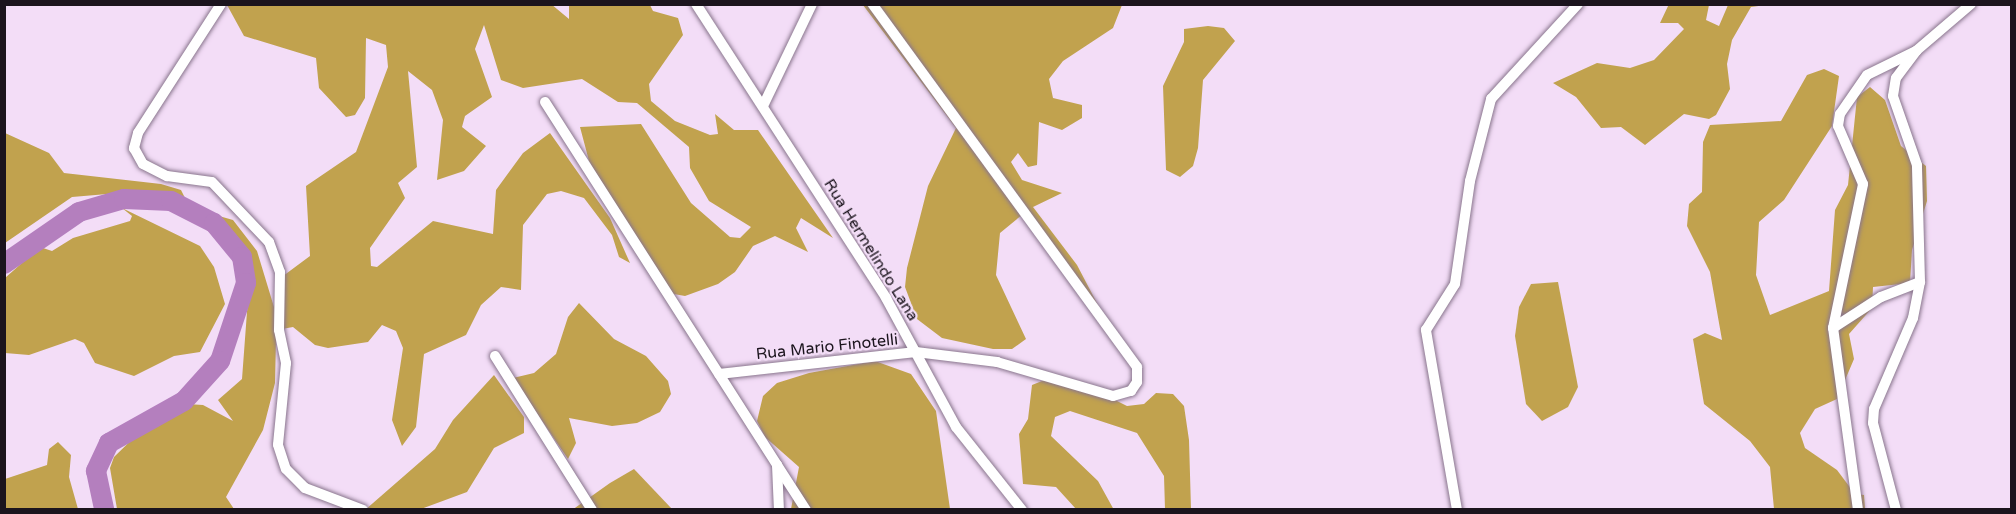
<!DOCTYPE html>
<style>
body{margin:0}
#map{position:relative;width:2016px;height:514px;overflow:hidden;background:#f3ddf7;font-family:"Varela Round",sans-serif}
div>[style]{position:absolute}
.forest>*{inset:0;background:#c1a24e}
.river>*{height:20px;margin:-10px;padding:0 10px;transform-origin:10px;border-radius:10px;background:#b47fbe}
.roads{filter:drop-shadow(0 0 2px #89758d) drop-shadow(0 0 2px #89758d)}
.minor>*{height:10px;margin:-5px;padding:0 5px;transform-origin:5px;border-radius:5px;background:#fff}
span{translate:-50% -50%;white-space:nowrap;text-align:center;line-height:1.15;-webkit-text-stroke:4.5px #f3ddf7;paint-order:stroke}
.street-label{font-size:16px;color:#1b141d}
.frame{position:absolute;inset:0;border:6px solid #1b141d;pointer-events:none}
</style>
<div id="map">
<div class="forest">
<div style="clip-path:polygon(551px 4px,569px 19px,569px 5px,650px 5px,653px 11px,678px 18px,683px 35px,649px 84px,651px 101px,675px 121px,710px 135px,718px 134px,715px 114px,734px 130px,758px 130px,833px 238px,801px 218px,796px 228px,808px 252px,775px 236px,753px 246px,735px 272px,718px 284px,685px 296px,668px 293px,589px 161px,580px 127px,641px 124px,691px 203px,730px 237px,740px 238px,751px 227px,709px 201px,690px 168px,689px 147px,637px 103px,618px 102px,582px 79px,523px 88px,501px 80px,484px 25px,475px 49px,492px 97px,465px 116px,462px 127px,486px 146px,464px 171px,437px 180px,443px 120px,432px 90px,408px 71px,417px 167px,398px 183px,405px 198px,370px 248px,371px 266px,377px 267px,433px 221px,493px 234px,496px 190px,523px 153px,550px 133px,610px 218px,630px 263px,619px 257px,612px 235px,584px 198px,561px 191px,547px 194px,523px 225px,521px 290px,501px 287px,481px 305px,466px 335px,424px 354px,416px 427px,402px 446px,392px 420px,403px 348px,396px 331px,382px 325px,368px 342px,328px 348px,315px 345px,293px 327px,282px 329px,276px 340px,275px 383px,263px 430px,226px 497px,234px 509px,117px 509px,110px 468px,114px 457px,153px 419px,187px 404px,203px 405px,233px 421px,218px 400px,242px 379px,249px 285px,243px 260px,219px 216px,233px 220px,257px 251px,274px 307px,279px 279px,310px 256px,306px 186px,356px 152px,388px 67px,386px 45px,366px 38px,365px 98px,355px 115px,346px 117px,319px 88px,316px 58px,244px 36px,227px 5px)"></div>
<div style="clip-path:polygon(1669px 4px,1709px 5px,1706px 20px,1719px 26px,1728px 5px,1766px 5px,1751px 7px,1732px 40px,1727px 64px,1730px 89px,1716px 115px,1709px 119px,1684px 114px,1645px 145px,1621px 127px,1601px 128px,1576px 97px,1553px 83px,1597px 63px,1630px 68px,1654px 60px,1684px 29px,1678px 23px,1660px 23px)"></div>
<div style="clip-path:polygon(863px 5px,1122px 5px,1113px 28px,1063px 61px,1049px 79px,1053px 98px,1082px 105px,1082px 118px,1062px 130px,1039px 122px,1037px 165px,1028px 167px,1018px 153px,1011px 162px,1022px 180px,1062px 193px,1033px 207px,1077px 265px,1100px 309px,1023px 214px,1000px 233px,996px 275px,1026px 339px,1012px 349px,993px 349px,942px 338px,917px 319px,905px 287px,907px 268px,928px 186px,956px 128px)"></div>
<div style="clip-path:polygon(1208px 26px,1224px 28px,1235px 41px,1203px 80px,1198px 148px,1193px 166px,1180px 177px,1166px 170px,1163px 86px,1184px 42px,1184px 29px)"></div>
<div style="clip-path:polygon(1824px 69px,1839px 76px,1832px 126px,1784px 200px,1759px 222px,1756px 275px,1770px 315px,1829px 291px,1835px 210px,1848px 185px,1857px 97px,1870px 87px,1885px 100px,1901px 146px,1926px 166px,1927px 201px,1912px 250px,1910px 283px,1873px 287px,1872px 308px,1849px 334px,1854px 359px,1837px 399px,1815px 409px,1800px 433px,1805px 448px,1837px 470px,1855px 494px,1864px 495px,1865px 509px,1774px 509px,1770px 467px,1750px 441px,1704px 404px,1693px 339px,1705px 333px,1722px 340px,1710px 272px,1687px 226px,1689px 204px,1702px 192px,1703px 142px,1710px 125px,1781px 121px,1807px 75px)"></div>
<div style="clip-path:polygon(5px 133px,49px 153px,64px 173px,161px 184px,181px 190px,185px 198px,119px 193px,72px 197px,5px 243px)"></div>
<div style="clip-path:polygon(122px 208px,200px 246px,214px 267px,225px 304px,200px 352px,174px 356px,134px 376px,95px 363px,84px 343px,75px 339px,29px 355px,5px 353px,5px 278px,40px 247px,52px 251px,73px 238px,130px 221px,132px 216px)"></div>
<div style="clip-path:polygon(1558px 282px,1578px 387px,1568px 407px,1542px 421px,1526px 404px,1515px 336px,1519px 307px,1531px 284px)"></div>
<div style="clip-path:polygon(579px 303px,614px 339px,646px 356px,668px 381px,671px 394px,660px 412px,637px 423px,612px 426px,569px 418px,576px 443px,568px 459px,513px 378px,534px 373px,556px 354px,568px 317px)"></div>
<div style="clip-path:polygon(875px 361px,911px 374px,936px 411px,950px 509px,791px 509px,799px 467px,765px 437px,757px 421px,763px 396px,777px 383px,809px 373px)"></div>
<div style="clip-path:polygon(494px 375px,524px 417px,524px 433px,494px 448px,467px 492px,421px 509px,365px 510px,435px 449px,453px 420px)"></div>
<div style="clip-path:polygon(1047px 379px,1095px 390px,1127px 406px,1144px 404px,1156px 393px,1173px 394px,1184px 406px,1189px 440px,1191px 509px,1165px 509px,1164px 476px,1137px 433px,1070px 411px,1055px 417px,1051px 436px,1098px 481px,1114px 510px,1076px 509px,1056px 487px,1023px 484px,1019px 434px,1028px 419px,1032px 385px)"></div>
<div style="clip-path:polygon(58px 442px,71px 455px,69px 477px,78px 509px,5px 509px,5px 479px,47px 465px,49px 449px)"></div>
<div style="clip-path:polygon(634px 469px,672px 509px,572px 510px,610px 483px)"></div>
</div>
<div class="river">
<div style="left:4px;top:264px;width:91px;rotate:-34.7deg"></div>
<div style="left:79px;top:212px;width:47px;rotate:-16.1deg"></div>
<div style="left:124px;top:199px;width:47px;rotate:2.4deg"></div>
<div style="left:171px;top:201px;width:48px;rotate:27.1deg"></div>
<div style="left:214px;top:223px;width:44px;rotate:50.5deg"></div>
<div style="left:242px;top:257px;width:26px;rotate:81deg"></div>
<div style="left:246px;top:283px;width:82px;rotate:108.4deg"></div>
<div style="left:220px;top:361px;width:54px;rotate:132deg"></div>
<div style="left:184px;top:401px;width:86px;rotate:150.8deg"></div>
<div style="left:109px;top:443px;width:31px;rotate:115deg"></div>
<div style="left:96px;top:471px;width:40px;rotate:78deg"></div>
</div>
<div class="roads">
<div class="minor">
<div style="left:221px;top:4px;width:153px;rotate:122.8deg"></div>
<div style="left:138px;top:133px;width:16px;rotate:105deg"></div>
<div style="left:134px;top:148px;width:18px;rotate:61deg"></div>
<div style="left:143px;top:164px;width:27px;rotate:27deg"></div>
<div style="left:167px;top:176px;width:45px;rotate:7.6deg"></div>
<div style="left:212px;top:182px;width:83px;rotate:46.5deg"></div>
<div style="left:269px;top:242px;width:32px;rotate:70deg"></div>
<div style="left:280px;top:272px;width:58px;rotate:91deg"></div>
<div style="left:279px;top:330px;width:34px;rotate:78deg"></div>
<div style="left:286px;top:363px;width:82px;rotate:95.6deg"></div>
<div style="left:278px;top:445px;width:25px;rotate:72deg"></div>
<div style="left:286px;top:469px;width:27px;rotate:45deg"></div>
<div style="left:305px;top:488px;width:62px;rotate:20.8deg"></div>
<div style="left:696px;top:4px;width:350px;rotate:57.1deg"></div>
<div style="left:886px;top:298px;width:147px;rotate:61.5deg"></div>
<div style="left:956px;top:427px;width:106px;rotate:51.5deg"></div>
<div style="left:545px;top:102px;width:431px;rotate:57.4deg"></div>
<div style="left:777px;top:465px;width:45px;rotate:87.5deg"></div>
<div style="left:763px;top:106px;width:113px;rotate:-64.3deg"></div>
<div style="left:1833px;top:328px;width:57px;rotate:-32.9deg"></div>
<div style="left:1881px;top:297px;width:42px;rotate:-21deg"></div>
<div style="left:495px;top:356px;width:182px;rotate:57.8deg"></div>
<div style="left:719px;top:374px;width:198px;rotate:-6.4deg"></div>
<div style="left:916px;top:352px;width:82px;rotate:7deg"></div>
<div style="left:997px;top:362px;width:121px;rotate:16.3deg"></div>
<div style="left:1113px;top:396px;width:19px;rotate:-16deg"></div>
<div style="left:1131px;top:391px;width:11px;rotate:-56deg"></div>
<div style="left:1137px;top:382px;width:15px;rotate:-90deg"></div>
<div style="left:1137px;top:367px;width:449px;rotate:-126.1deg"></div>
<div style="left:777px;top:465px;width:54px;rotate:57.2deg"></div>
<div style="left:1457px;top:510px;width:183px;rotate:-99.8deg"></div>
<div style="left:1426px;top:330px;width:54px;rotate:-57.8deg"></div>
<div style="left:1455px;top:284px;width:104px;rotate:-81.7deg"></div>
<div style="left:1470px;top:181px;width:85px;rotate:-75.6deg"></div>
<div style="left:1491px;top:99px;width:129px;rotate:-47.5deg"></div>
<div style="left:1858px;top:510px;width:184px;rotate:-97.8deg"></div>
<div style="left:1833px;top:328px;width:147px;rotate:-78.2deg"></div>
<div style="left:1863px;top:184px;width:63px;rotate:-113.3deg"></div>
<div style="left:1838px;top:126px;width:12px;rotate:-81deg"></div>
<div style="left:1840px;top:114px;width:47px;rotate:-55.3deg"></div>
<div style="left:1867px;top:75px;width:55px;rotate:-26.1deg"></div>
<div style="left:1896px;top:510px;width:90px;rotate:-104.8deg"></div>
<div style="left:1873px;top:423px;width:14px;rotate:-86deg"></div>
<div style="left:1874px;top:409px;width:99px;rotate:-66.8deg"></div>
<div style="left:1913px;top:318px;width:37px;rotate:-79deg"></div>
<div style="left:1920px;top:282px;width:117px;rotate:-91.5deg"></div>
<div style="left:1917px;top:165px;width:73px;rotate:-109.2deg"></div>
<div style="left:1893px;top:96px;width:18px;rotate:-81deg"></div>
<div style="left:1896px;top:78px;width:34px;rotate:-53deg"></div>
<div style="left:1916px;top:51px;width:72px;rotate:-40.5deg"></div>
</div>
</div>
<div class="street-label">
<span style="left:871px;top:250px;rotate:58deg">Rua Hermelindo Lana</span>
<span style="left:827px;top:347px;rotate:-6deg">Rua Mario Finotelli</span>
</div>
<div class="frame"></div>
</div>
